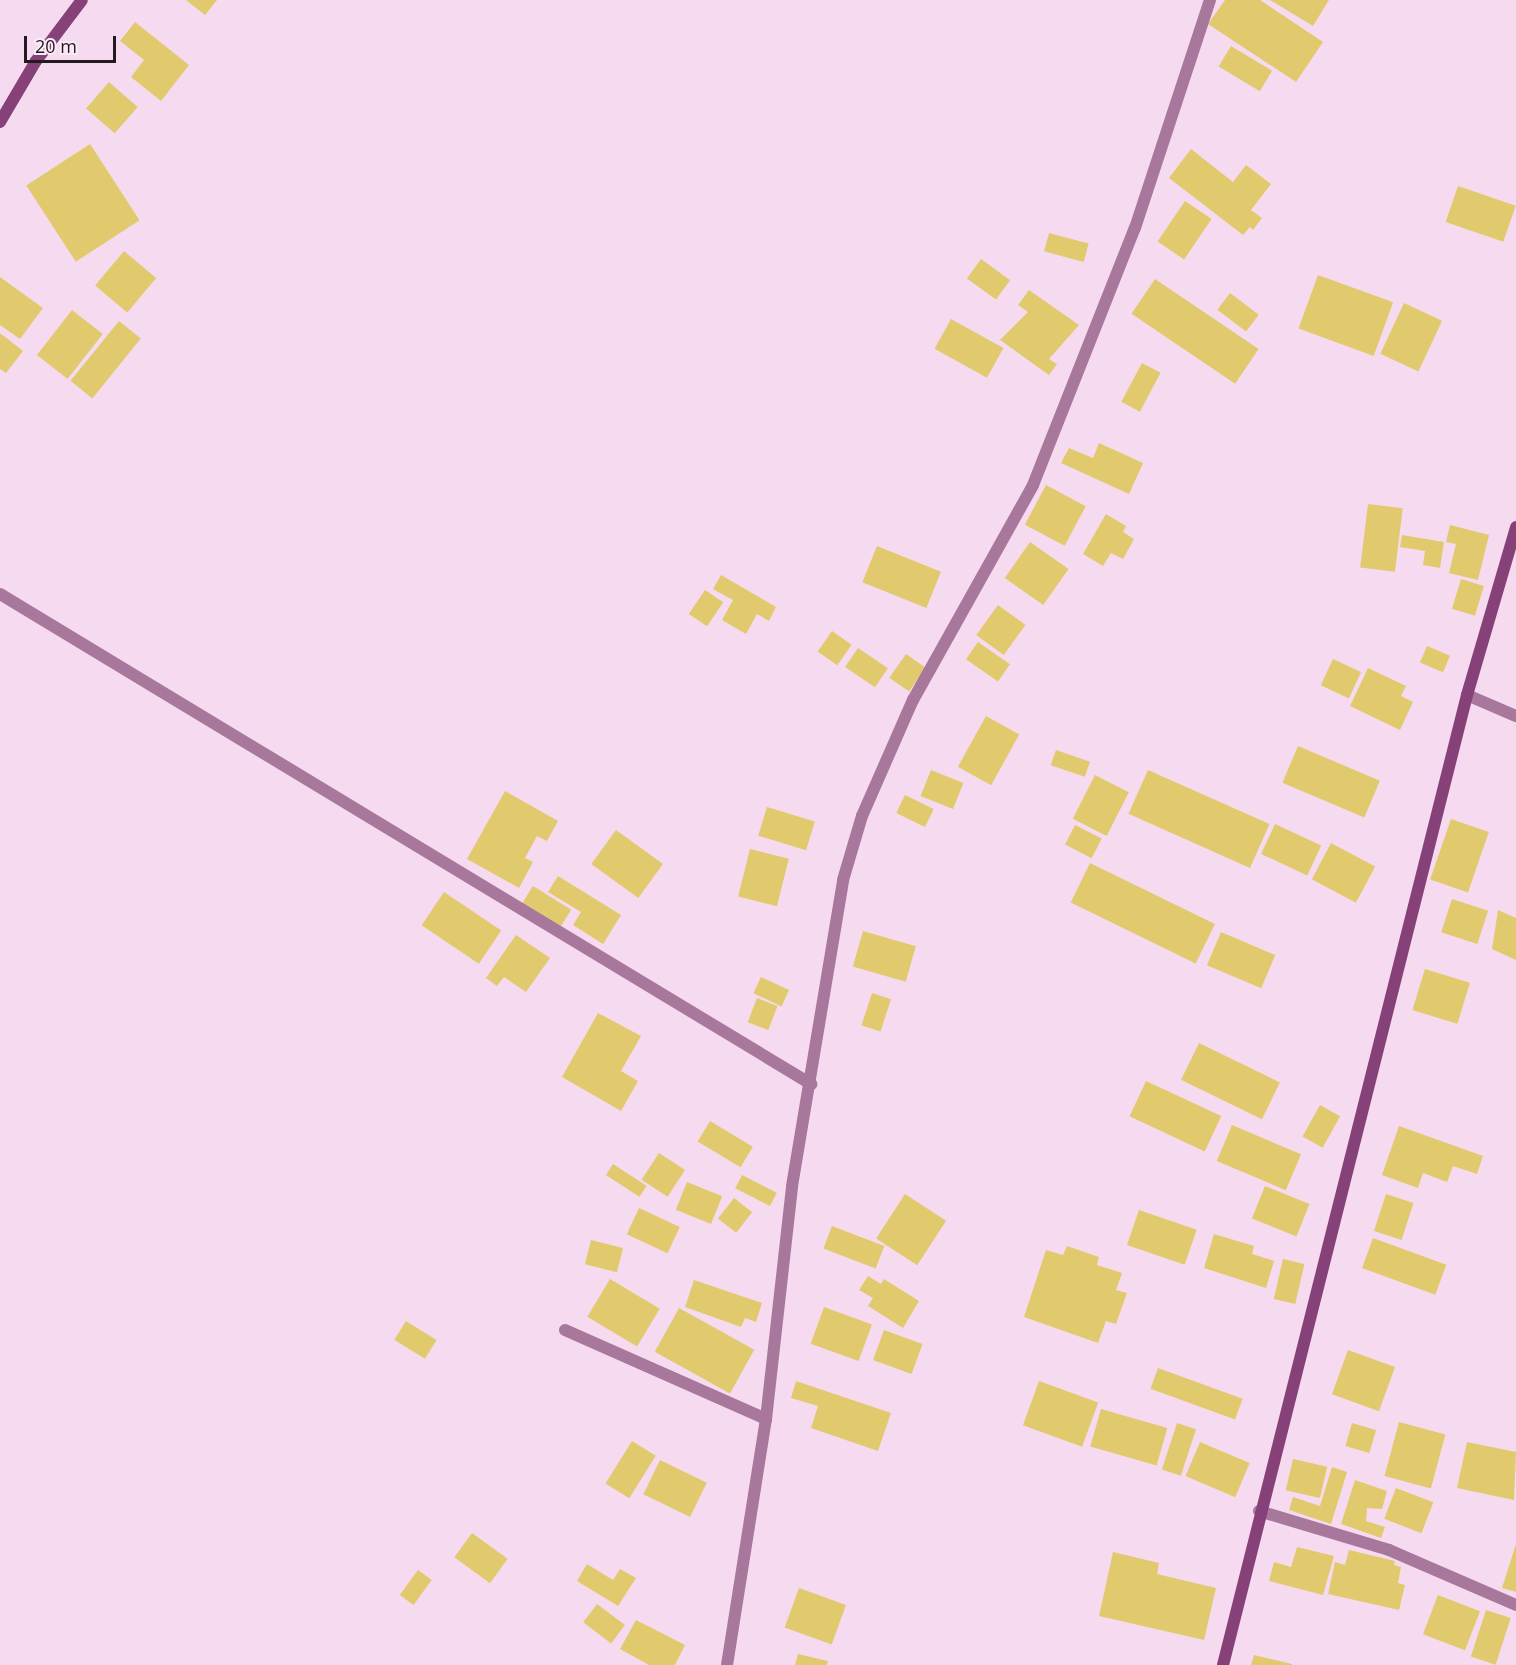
<!DOCTYPE html>
<style>
body{margin:0}
#map{position:relative;width:1516px;height:1665px;overflow:hidden;background:#f6daef;font-family:"Open Sans",sans-serif}
div>[style]{position:absolute}
.building>*{inset:0;background:#e1ca6e;transform-origin:0 0}
.street>*{height:12px;margin:-6px;padding:0 6px;transform-origin:6px;border-radius:6px;background:#a7779c}
.secondary>*{height:12px;margin:-6px;padding:0 6px;transform-origin:6px;border-radius:6px;background:#864179}
span{translate:-50% -50%;white-space:nowrap;text-align:center;line-height:1.15;-webkit-text-stroke:4.5px #fcebf8;paint-order:stroke}
.scale{position:absolute;left:24px;top:36px;width:92px;height:27px;box-sizing:border-box;border:3px solid #231920;border-top:0;padding-left:8px;font-size:18px;line-height:21px;white-space:nowrap;color:#231920;-webkit-text-stroke:4px #fcebf8;paint-order:stroke}
</style>
<div id="map">
<div class="building">
<div style="clip-path:polygon(186px 0,217px 0,205px 15px)"></div>
<div style="clip-path:polygon(1225px 0,1260px 0,1323px 42px,1296px 82px,1208px 24px)"></div>
<div style="clip-path:polygon(1270px 0,1329px 0,1313px 26px)"></div>
<div style="clip-path:polygon(135px 22px,189px 65px,161px 101px,131px 77px,144px 60px,120px 41px)"></div>
<div style="left:1231px;top:46px;width:48px;height:24px;rotate:31deg"></div>
<div style="left:109px;top:82px;width:38px;height:35px;rotate:41deg"></div>
<div style="left:90px;top:144px;width:91px;height:76px;rotate:57deg"></div>
<div style="clip-path:polygon(1191px 149px,1233px 182px,1246px 165px,1271px 184px,1251px 210px,1262px 218px,1253px 230px,1250px 227px,1243px 235px,1169px 178px)"></div>
<div style="left:1458px;top:186px;width:61px;height:38px;rotate:19deg"></div>
<div style="left:1185px;top:201px;width:32px;height:49px;rotate:34deg"></div>
<div style="left:1049px;top:233px;width:41px;height:19px;rotate:15deg"></div>
<div style="left:124px;top:251px;width:42px;height:45px;rotate:40deg"></div>
<div style="left:981px;top:259px;width:36px;height:24px;rotate:36deg"></div>
<div style="left:1318px;top:275px;width:80px;height:57px;rotate:20deg"></div>
<div style="clip-path:polygon(0 277px,43px 308px,20px 339px,0 325px)"></div>
<div style="left:1155px;top:279px;width:125px;height:42px;rotate:34deg"></div>
<div style="clip-path:polygon(1029px 290px,1079px 325px,1049px 359px,1057px 364px,1049px 375px,1000px 340px,1028px 312px,1018px 305px)"></div>
<div style="left:1230px;top:293px;width:36px;height:21px;rotate:37deg"></div>
<div style="left:1404px;top:303px;width:42px;height:56px;rotate:25deg"></div>
<div style="left:72px;top:310px;width:39px;height:57px;rotate:38deg"></div>
<div style="left:951px;top:319px;width:60px;height:34px;rotate:29deg"></div>
<div style="left:119px;top:321px;width:28px;height:77px;rotate:39deg"></div>
<div style="clip-path:polygon(0 333px,23px 351px,6px 373px,0 369px)"></div>
<div style="left:1142px;top:363px;width:21px;height:44px;rotate:28deg"></div>
<div style="clip-path:polygon(1099px 443px,1143px 463px,1129px 494px,1061px 463px,1069px 448px,1093px 458px)"></div>
<div style="left:1046px;top:485px;width:45px;height:45px;rotate:28deg"></div>
<div style="left:1368px;top:504px;width:35px;height:64px;rotate:7deg"></div>
<div style="clip-path:polygon(1106px 514px,1126px 526px,1123px 532px,1134px 539px,1123px 559px,1111px 553px,1103px 566px,1083px 554px)"></div>
<div style="clip-path:polygon(1450px 525px,1489px 535px,1478px 580px,1449px 573px,1456px 544px,1446px 542px)"></div>
<div style="clip-path:polygon(1402px 535px,1444px 542px,1440px 568px,1423px 565px,1425px 551px,1400px 547px)"></div>
<div style="left:1030px;top:542px;width:47px;height:44px;rotate:35deg"></div>
<div style="left:877px;top:546px;width:69px;height:39px;rotate:22deg"></div>
<div style="clip-path:polygon(721px 575px,776px 607px,769px 621px,757px 614px,746px 634px,722px 620px,733px 600px,713px 589px)"></div>
<div style="left:1461px;top:579px;width:24px;height:31px;rotate:17deg"></div>
<div style="left:705px;top:590px;width:22px;height:29px;rotate:34deg"></div>
<div style="left:998px;top:605px;width:34px;height:37px;rotate:36deg"></div>
<div style="left:832px;top:631px;width:24px;height:25px;rotate:35deg"></div>
<div style="left:978px;top:642px;width:39px;height:21px;rotate:35deg"></div>
<div style="left:1427px;top:646px;width:25px;height:18px;rotate:23deg"></div>
<div style="left:858px;top:648px;width:36px;height:23px;rotate:34deg"></div>
<div style="left:906px;top:654px;width:24px;height:29px;rotate:35deg"></div>
<div style="left:1333px;top:659px;width:31px;height:29px;rotate:25deg"></div>
<div style="clip-path:polygon(1368px 668px,1406px 686px,1401px 696px,1413px 702px,1400px 730px,1350px 706px)"></div>
<div style="left:986px;top:716px;width:38px;height:58px;rotate:29deg"></div>
<div style="left:1298px;top:746px;width:89px;height:40px;rotate:23deg"></div>
<div style="left:1056px;top:750px;width:36px;height:16px;rotate:19deg"></div>
<div style="left:931px;top:770px;width:35px;height:28px;rotate:22deg"></div>
<div style="left:1148px;top:770px;width:133px;height:48px;rotate:24deg"></div>
<div style="left:1095px;top:775px;width:38px;height:49px;rotate:27deg"></div>
<div style="clip-path:polygon(505px 791px,558px 821px,547px 841px,537px 836px,525px 858px,533px 862px,519px 888px,467px 859px)"></div>
<div style="left:905px;top:795px;width:32px;height:20px;rotate:26deg"></div>
<div style="left:767px;top:807px;width:50px;height:30px;rotate:17deg"></div>
<div style="left:1451px;top:819px;width:40px;height:64px;rotate:19deg"></div>
<div style="left:1275px;top:824px;width:51px;height:33px;rotate:25deg"></div>
<div style="left:1075px;top:825px;width:30px;height:22px;rotate:27deg"></div>
<div style="left:616px;top:830px;width:58px;height:42px;rotate:36deg"></div>
<div style="left:1331px;top:843px;width:50px;height:41px;rotate:28deg"></div>
<div style="left:750px;top:849px;width:40px;height:49px;rotate:14deg"></div>
<div style="left:1090px;top:863px;width:139px;height:44px;rotate:26deg"></div>
<div style="clip-path:polygon(558px 876px,621px 915px,603px 944px,573px 925px,581px 912px,548px 892px)"></div>
<div style="left:533px;top:886px;width:45px;height:22px;rotate:32deg"></div>
<div style="left:444px;top:892px;width:69px;height:40px;rotate:34deg"></div>
<div style="left:1452px;top:899px;width:38px;height:35px;rotate:18deg"></div>
<div style="clip-path:polygon(1498px 910px,1516px 918px,1516px 960px,1492px 949px)"></div>
<div style="left:863px;top:931px;width:55px;height:37px;rotate:16deg"></div>
<div style="left:1221px;top:932px;width:59px;height:36px;rotate:23deg"></div>
<div style="clip-path:polygon(516px 935px,550px 958px,526px 992px,504px 977px,497px 986px,486px 978px)"></div>
<div style="left:1425px;top:969px;width:47px;height:43px;rotate:17deg"></div>
<div style="left:761px;top:977px;width:31px;height:18px;rotate:25deg"></div>
<div style="left:872px;top:993px;width:20px;height:34px;rotate:18deg"></div>
<div style="left:757px;top:998px;width:22px;height:26px;rotate:21deg"></div>
<div style="clip-path:polygon(598px 1013px,641px 1036px,621px 1071px,638px 1081px,621px 1111px,562px 1077px)"></div>
<div style="left:1199px;top:1043px;width:90px;height:41px;rotate:26deg"></div>
<div style="left:1146px;top:1081px;width:83px;height:39px;rotate:25deg"></div>
<div style="left:1320px;top:1105px;width:23px;height:36px;rotate:29deg"></div>
<div style="left:710px;top:1121px;width:50px;height:24px;rotate:31deg"></div>
<div style="left:1232px;top:1125px;width:75px;height:39px;rotate:23deg"></div>
<div style="clip-path:polygon(1399px 1126px,1483px 1156px,1477px 1174px,1453px 1166px,1447px 1182px,1423px 1173px,1418px 1188px,1382px 1175px)"></div>
<div style="left:659px;top:1153px;width:31px;height:32px;rotate:33deg"></div>
<div style="left:613px;top:1164px;width:40px;height:13px;rotate:33deg"></div>
<div style="left:742px;top:1175px;width:39px;height:15px;rotate:27deg"></div>
<div style="left:687px;top:1182px;width:38px;height:30px;rotate:22deg"></div>
<div style="left:1265px;top:1186px;width:48px;height:35px;rotate:22deg"></div>
<div style="left:905px;top:1194px;width:49px;height:53px;rotate:33deg"></div>
<div style="left:1386px;top:1194px;width:29px;height:39px;rotate:18deg"></div>
<div style="left:734px;top:1198px;width:23px;height:26px;rotate:38deg"></div>
<div style="left:639px;top:1208px;width:45px;height:29px;rotate:25deg"></div>
<div style="left:1139px;top:1210px;width:61px;height:37px;rotate:19deg"></div>
<div style="left:832px;top:1226px;width:56px;height:24px;rotate:21deg"></div>
<div style="clip-path:polygon(1214px 1234px,1254px 1246px,1252px 1254px,1274px 1261px,1266px 1288px,1204px 1268px)"></div>
<div style="left:1373px;top:1238px;width:78px;height:32px;rotate:20deg"></div>
<div style="left:591px;top:1240px;width:33px;height:25px;rotate:14deg"></div>
<div style="clip-path:polygon(1067px 1246px,1099px 1257px,1097px 1265px,1122px 1273px,1116px 1290px,1127px 1293px,1116px 1324px,1106px 1321px,1098px 1343px,1024px 1317px,1046px 1250px,1063px 1255px)"></div>
<div style="left:1283px;top:1259px;width:22px;height:41px;rotate:13deg"></div>
<div style="clip-path:polygon(868px 1276px,881px 1284px,884px 1279px,919px 1301px,903px 1328px,868px 1306px,873px 1298px,859px 1290px)"></div>
<div style="left:610px;top:1279px;width:58px;height:44px;rotate:31deg"></div>
<div style="clip-path:polygon(694px 1280px,762px 1303px,756px 1322px,745px 1318px,741px 1327px,685px 1307px)"></div>
<div style="left:824px;top:1307px;width:51px;height:39px;rotate:20deg"></div>
<div style="left:679px;top:1308px;width:86px;height:50px;rotate:29deg"></div>
<div style="left:406px;top:1321px;width:36px;height:22px;rotate:32deg"></div>
<div style="left:884px;top:1330px;width:41px;height:32px;rotate:20deg"></div>
<div style="left:1348px;top:1350px;width:50px;height:47px;rotate:20deg"></div>
<div style="left:1158px;top:1368px;width:90px;height:22px;rotate:20deg"></div>
<div style="clip-path:polygon(796px 1381px,891px 1413px,878px 1451px,811px 1428px,818px 1406px,791px 1398px)"></div>
<div style="left:1039px;top:1381px;width:63px;height:47px;rotate:20deg"></div>
<div style="left:1101px;top:1409px;width:69px;height:39px;rotate:16deg"></div>
<div style="left:1399px;top:1422px;width:48px;height:56px;rotate:15deg"></div>
<div style="left:1177px;top:1423px;width:20px;height:49px;rotate:18deg"></div>
<div style="left:1352px;top:1423px;width:25px;height:24px;rotate:16deg"></div>
<div style="left:632px;top:1441px;width:28px;height:50px;rotate:32deg"></div>
<div style="left:1200px;top:1442px;width:54px;height:37px;rotate:23deg"></div>
<div style="clip-path:polygon(1467px 1442px,1516px 1452px,1514px 1500px,1457px 1488px)"></div>
<div style="left:1293px;top:1459px;width:35px;height:32px;rotate:13deg"></div>
<div style="left:660px;top:1460px;width:52px;height:38px;rotate:26deg"></div>
<div style="clip-path:polygon(1332px 1467px,1347px 1472px,1331px 1524px,1289px 1510px,1293px 1497px,1320px 1506px)"></div>
<div style="clip-path:polygon(1355px 1480px,1387px 1491px,1382px 1509px,1367px 1508px,1366px 1521px,1385px 1527px,1381px 1538px,1341px 1524px)"></div>
<div style="left:1396px;top:1488px;width:40px;height:33px;rotate:21deg"></div>
<div style="left:472px;top:1533px;width:44px;height:30px;rotate:36deg"></div>
<div style="clip-path:polygon(1516px 1544px,1516px 1592px,1502px 1588px)"></div>
<div style="clip-path:polygon(1297px 1547px,1334px 1556px,1323px 1595px,1269px 1581px,1274px 1562px,1291px 1567px)"></div>
<div style="clip-path:polygon(1349px 1550px,1395px 1561px,1394px 1565px,1401px 1567px,1398px 1583px,1405px 1585px,1399px 1610px,1328px 1594px,1335px 1562px,1345px 1565px)"></div>
<div style="clip-path:polygon(1113px 1552px,1159px 1563px,1157px 1574px,1216px 1588px,1204px 1640px,1099px 1616px)"></div>
<div style="clip-path:polygon(587px 1564px,613px 1580px,620px 1569px,636px 1578px,618px 1606px,577px 1581px)"></div>
<div style="left:418px;top:1570px;width:17px;height:31px;rotate:36deg"></div>
<div style="left:799px;top:1588px;width:50px;height:42px;rotate:20deg"></div>
<div style="left:1438px;top:1595px;width:45px;height:42px;rotate:21deg"></div>
<div style="left:597px;top:1604px;width:35px;height:23px;rotate:37deg"></div>
<div style="left:1486px;top:1610px;width:26px;height:49px;rotate:18deg"></div>
<div style="clip-path:polygon(636px 1620px,685px 1645px,675px 1665px,649px 1665px,620px 1649px)"></div>
<div style="clip-path:polygon(798px 1654px,828px 1661px,827px 1665px,795px 1665px)"></div>
<div style="clip-path:polygon(1254px 1655px,1292px 1664px,1292px 1665px,1251px 1665px)"></div>
</div>
<div class="street">
<div style="left:0;top:594px;width:948px;rotate:31.14deg"></div>
<div style="left:1467px;top:695px;width:53px;rotate:23.2deg"></div>
<div style="left:565px;top:1330px;width:220px;rotate:23.9deg"></div>
<div style="left:1259px;top:1511px;width:136px;rotate:16.7deg"></div>
<div style="left:1389px;top:1550px;width:138px;rotate:23.4deg"></div>
<div style="left:727px;top:1665px;width:249px;rotate:-81deg"></div>
<div style="left:766px;top:1419px;width:234px;rotate:-83.6deg"></div>
<div style="left:792px;top:1186px;width:310px;rotate:-80.5deg"></div>
<div style="left:843px;top:880px;width:67px;rotate:-73.5deg"></div>
<div style="left:862px;top:816px;width:127px;rotate:-66.3deg"></div>
<div style="left:913px;top:700px;width:246px;rotate:-60.8deg"></div>
<div style="left:1033px;top:485px;width:277px;rotate:-68.4deg"></div>
<div style="left:1135px;top:228px;width:240px;rotate:-71.8deg"></div>
</div>
<div class="secondary">
<div style="left:0;top:122px;width:71px;rotate:-59.5deg"></div>
<div style="left:36px;top:61px;width:76px;rotate:-53deg"></div>
<div style="left:1223px;top:1665px;width:1000px;rotate:-75.88deg"></div>
<div style="left:1467px;top:695px;width:175px;rotate:-73.7deg"></div>
</div>
<div class="scale">20 m</div>
</div>
